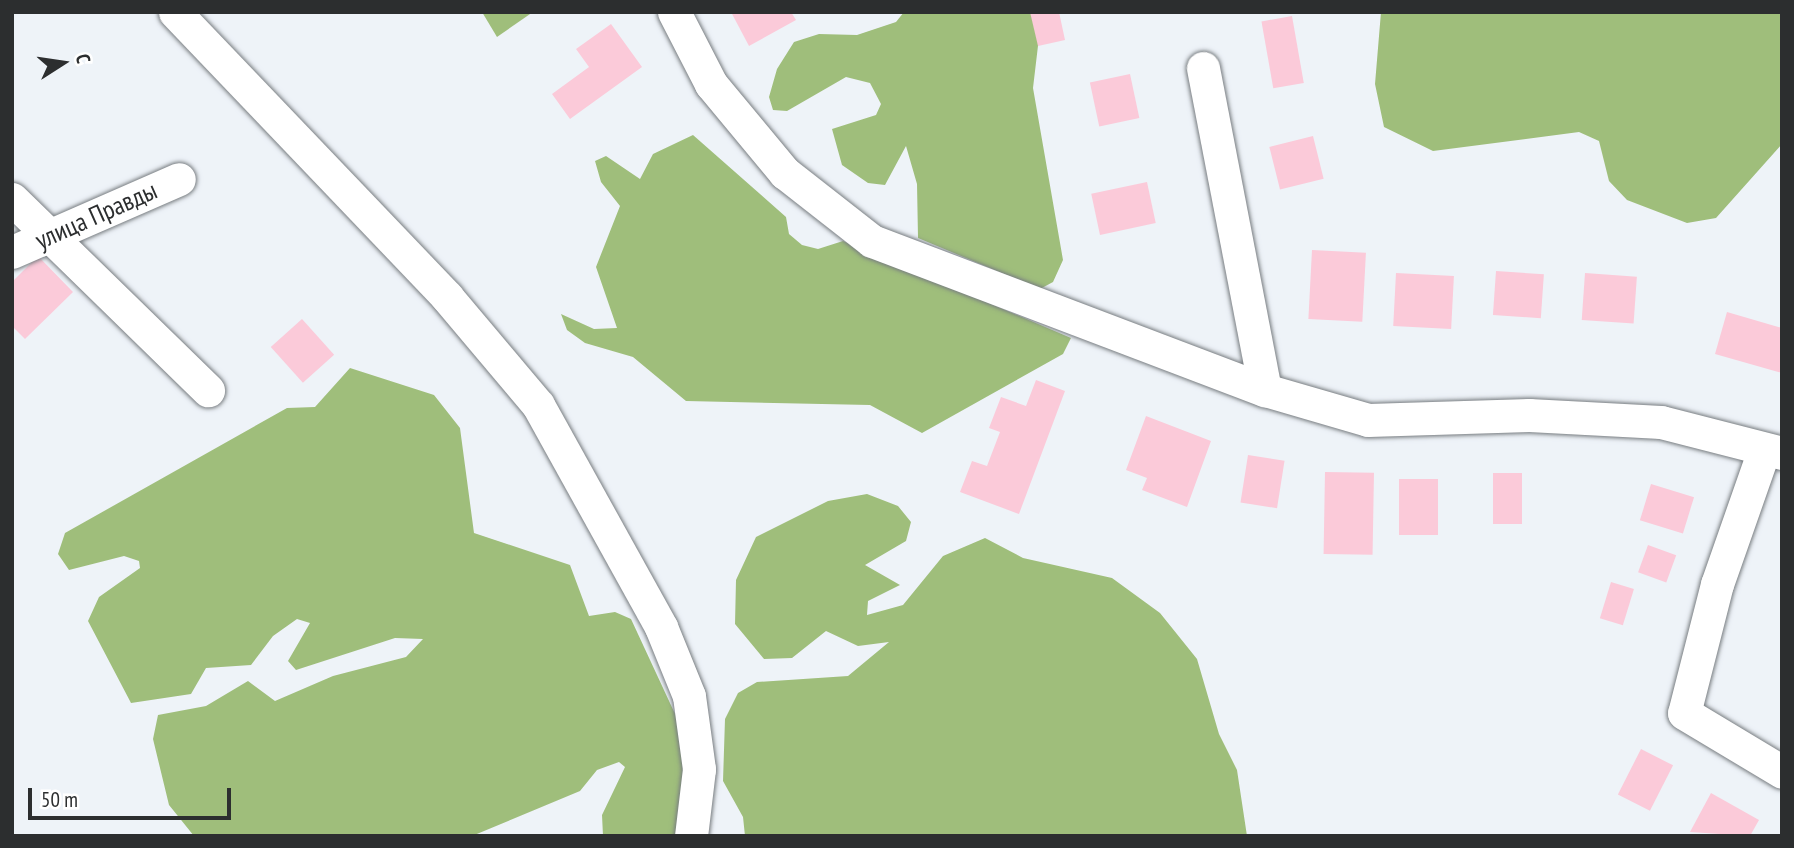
<!DOCTYPE html>
<meta charset="utf-8">
<style>
body{margin:0}
#map{position:relative;width:1794px;height:848px;overflow:hidden;background:#eef3f8;font-family:"PT Sans Narrow",sans-serif}
div>[style]{position:absolute}
.forest>*{inset:0;background:#9fbe7b}
.building>*{inset:0;background:#fbcad9;transform-origin:0 0}
.roads{filter:drop-shadow(0 0 2px #787d81) drop-shadow(0 0 2px #787d81)}
.minor>*{height:33px;margin:-16.5px;padding:0 16.5px;transform-origin:16.5px;border-radius:16.5px;background:#fff}
span{translate:-50% -50%;white-space:nowrap;text-align:center;line-height:1.15;-webkit-text-stroke:5px #fff;paint-order:stroke}
.street-label{font-size:26px;color:#2c2e2f}
.frame{position:absolute;inset:0;border:14px solid #2c2e2f;pointer-events:none}
.north{position:absolute;left:28px;top:28px;width:70px;height:70px;-webkit-text-stroke:5px #fff;paint-order:stroke;rotate:78deg;font-size:19px;font-weight:700;line-height:28px;text-align:center;color:#2c2e2f}
.north::after{content:'';display:block;margin:auto;width:24px;height:32px;background:#2c2e2f;clip-path:polygon(50% 0,100% 100%,50% 72%,0 100%)}
.scale{position:absolute;left:28px;top:788px;width:203px;height:32px;box-sizing:border-box;border:4px solid #2c2e2f;border-top:0;padding-left:9px;font-size:21px;line-height:24px;white-space:nowrap;color:#2c2e2f;-webkit-text-stroke:5px #fff;paint-order:stroke}
</style>
<div id="map">
<div class="forest">
<div style="clip-path:polygon(482px 12px,533px 12px,497px 37px)"></div>
<div style="clip-path:polygon(904px 12px,1042px 12px,1033px 88px,1063px 260px,1053px 282px,1040px 289px,918px 238px,917px 184px,906px 146px,885px 185px,868px 183px,842px 165px,832px 129px,876px 115px,881px 104px,870px 83px,846px 77px,787px 111px,773px 110px,769px 97px,777px 69px,794px 42px,819px 34px,857px 35px,896px 22px)"></div>
<div style="clip-path:polygon(1381px 12px,1782px 12px,1782px 144px,1716px 218px,1687px 223px,1627px 200px,1609px 181px,1599px 141px,1579px 132px,1433px 151px,1384px 127px,1375px 84px)"></div>
<div style="clip-path:polygon(693px 135px,786px 217px,789px 234px,802px 245px,818px 249px,843px 241px,1071px 338px,1063px 354px,922px 433px,870px 405px,686px 401px,633px 357px,585px 343px,567px 330px,561px 314px,594px 329px,617px 328px,596px 267px,620px 206px,601px 182px,595px 161px,606px 156px,640px 179px,653px 154px)"></div>
<div style="clip-path:polygon(350px 368px,434px 395px,460px 428px,474px 533px,570px 565px,589px 616px,615px 612px,631px 619px,676px 716px,697px 836px,603px 836px,602px 815px,625px 767px,619px 762px,597px 770px,580px 791px,472px 836px,194px 836px,169px 805px,153px 739px,158px 715px,206px 706px,248px 681px,275px 701px,333px 676px,406px 657px,423px 639px,395px 638px,296px 670px,288px 661px,310px 623px,297px 619px,273px 636px,251px 665px,206px 668px,191px 694px,131px 703px,88px 621px,99px 597px,140px 568px,139px 561px,124px 556px,69px 570px,58px 554px,65px 533px,287px 408px,315px 407px)"></div>
<div style="clip-path:polygon(867px 494px,898px 506px,911px 522px,906px 541px,865px 565px,900px 585px,868px 601px,867px 615px,903px 605px,943px 556px,985px 538px,1023px 558px,1112px 578px,1160px 613px,1197px 659px,1219px 734px,1237px 770px,1247px 836px,745px 836px,743px 817px,723px 781px,725px 719px,738px 693px,757px 682px,848px 676px,889px 642px,858px 646px,826px 631px,792px 658px,764px 659px,735px 624px,736px 580px,756px 537px,828px 501px)"></div>
</div>
<div class="building">
<div style="clip-path:polygon(731px 12px,791px 12px,796px 20px,749px 46px)"></div>
<div style="clip-path:polygon(1030px 12px,1059px 12px,1065px 40px,1038px 46px)"></div>
<div style="left:1292px;top:16px;width:68px;height:31px;rotate:80deg"></div>
<div style="clip-path:polygon(611px 24px,642px 67px,570px 119px,552px 94px,589px 67px,576px 49px)"></div>
<div style="left:1130px;top:74px;width:45px;height:41px;rotate:78deg"></div>
<div style="left:1313px;top:136px;width:44px;height:45px;rotate:76deg"></div>
<div style="left:1147px;top:182px;width:42px;height:57px;rotate:78deg"></div>
<div style="left:1312px;top:250px;width:54px;height:69px;rotate:3deg"></div>
<div style="clip-path:polygon(38px 256px,73px 292px,25px 339px,12px 326px,12px 282px)"></div>
<div style="left:1496px;top:271px;width:48px;height:44px;rotate:4deg"></div>
<div style="left:1396px;top:273px;width:58px;height:53px;rotate:3deg"></div>
<div style="left:1585px;top:273px;width:52px;height:47px;rotate:4deg"></div>
<div style="clip-path:polygon(1727px 312px,1782px 328px,1782px 373px,1715px 354px)"></div>
<div style="left:302px;top:319px;width:48px;height:42px;rotate:48deg"></div>
<div style="clip-path:polygon(1036px 380px,1065px 391px,1019px 514px,960px 492px,972px 461px,987px 466px,1000px 432px,989px 428px,1001px 397px,1026px 406px)"></div>
<div style="clip-path:polygon(1146px 416px,1211px 441px,1187px 507px,1142px 490px,1147px 478px,1126px 470px)"></div>
<div style="left:1248px;top:455px;width:37px;height:48px;rotate:9deg"></div>
<div style="left:1325px;top:472px;width:49px;height:82px;rotate:1deg"></div>
<div style="left:1493px;top:473px;width:29px;height:51px"></div>
<div style="left:1399px;top:479px;width:39px;height:56px"></div>
<div style="left:1651px;top:484px;width:45px;height:38px;rotate:17deg"></div>
<div style="left:1648px;top:545px;width:30px;height:29px;rotate:20deg"></div>
<div style="left:1611px;top:582px;width:24px;height:38px;rotate:17deg"></div>
<div style="left:1641px;top:749px;width:36px;height:51px;rotate:27deg"></div>
<div style="clip-path:polygon(1711px 793px,1759px 820px,1750px 836px,1690px 832px)"></div>
</div>
<div class="roads">
<div class="minor">
<div style="left:175px;top:12px;width:394px;rotate:46.3deg"></div>
<div style="left:447px;top:297px;width:141px;rotate:49.9deg"></div>
<div style="left:538px;top:405px;width:254px;rotate:61deg"></div>
<div style="left:661px;top:627px;width:74px;rotate:67.9deg"></div>
<div style="left:689px;top:696px;width:74px;rotate:82.2deg"></div>
<div style="left:699px;top:769px;width:67px;rotate:96.8deg"></div>
<div style="left:674px;top:12px;width:81px;rotate:62.8deg"></div>
<div style="left:711px;top:84px;width:116px;rotate:50.3deg"></div>
<div style="left:785px;top:173px;width:110px;rotate:38deg"></div>
<div style="left:872px;top:241px;width:420px;rotate:20.8deg"></div>
<div style="left:1265px;top:390px;width:107px;rotate:16.2deg"></div>
<div style="left:1368px;top:420px;width:161px;rotate:-1.8deg"></div>
<div style="left:1529px;top:415px;width:132px;rotate:3deg"></div>
<div style="left:1661px;top:422px;width:125px;rotate:14.4deg"></div>
<div style="left:1203px;top:68px;width:328px;rotate:79.1deg"></div>
<div style="left:12px;top:199px;width:274px;rotate:44.3deg"></div>
<div style="left:12px;top:252px;width:182px;rotate:-23.6deg"></div>
<div style="left:1764px;top:450px;width:142px;rotate:109.3deg"></div>
<div style="left:1717px;top:584px;width:133px;rotate:104.3deg"></div>
<div style="left:1684px;top:713px;width:114px;rotate:31deg"></div>
</div>
</div>
<div class="street-label">
<span style="left:96px;top:215px;rotate:-24deg">улица Правды</span>
</div>
<div class="frame"></div>
<div class="north">С</div>
<div class="scale">50 m</div>
</div>
